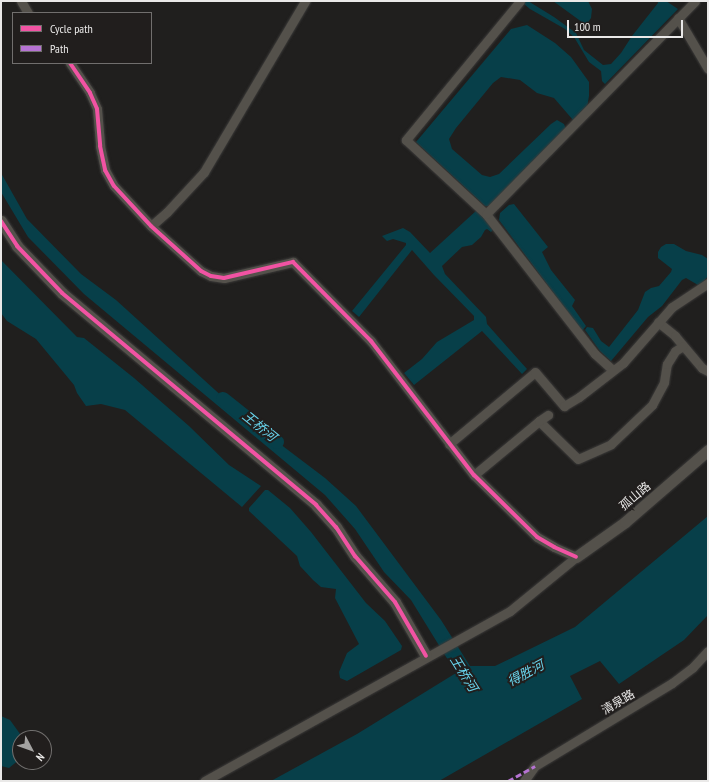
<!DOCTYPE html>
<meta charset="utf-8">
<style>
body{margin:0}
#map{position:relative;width:709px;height:782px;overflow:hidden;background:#201f1e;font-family:"PT Sans Narrow","Noto Sans SC",sans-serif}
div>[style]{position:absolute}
.water>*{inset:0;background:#073f49}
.river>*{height:14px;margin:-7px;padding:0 7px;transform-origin:7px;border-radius:7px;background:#073f49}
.roads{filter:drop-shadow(0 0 1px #3c3b3a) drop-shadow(0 0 1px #3c3b3a)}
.minor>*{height:9px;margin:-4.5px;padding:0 4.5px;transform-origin:4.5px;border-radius:4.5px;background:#54514b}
.tertiary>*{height:11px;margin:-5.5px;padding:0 5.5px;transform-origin:5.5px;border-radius:5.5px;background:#54514b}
.quiet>*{height:3px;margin-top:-1.5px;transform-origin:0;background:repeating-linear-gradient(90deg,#b673d3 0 6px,transparent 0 9px)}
.cycleway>*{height:4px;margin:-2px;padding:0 2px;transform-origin:2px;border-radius:2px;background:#f153a3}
span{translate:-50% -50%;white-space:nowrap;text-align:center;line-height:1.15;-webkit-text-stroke:4px #211e1d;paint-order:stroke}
.street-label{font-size:12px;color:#eae9e8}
.water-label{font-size:13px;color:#68d4ec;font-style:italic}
.frame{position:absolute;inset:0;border:2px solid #eae9e8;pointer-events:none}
.legend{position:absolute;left:12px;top:12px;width:140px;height:52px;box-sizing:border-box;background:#211e1d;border:1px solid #716f6e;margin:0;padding:5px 7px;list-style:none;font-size:12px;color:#eae9e8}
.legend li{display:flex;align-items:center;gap:8px;height:20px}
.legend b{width:20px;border:1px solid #716f6e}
.north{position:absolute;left:12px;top:730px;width:40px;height:40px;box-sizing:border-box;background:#211e1d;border:1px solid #716f6e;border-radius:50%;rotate:131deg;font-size:11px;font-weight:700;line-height:16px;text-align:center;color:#eae9e8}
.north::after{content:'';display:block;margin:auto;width:14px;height:18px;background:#a3a2a1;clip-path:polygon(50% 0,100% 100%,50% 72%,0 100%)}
.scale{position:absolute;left:567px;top:20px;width:116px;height:18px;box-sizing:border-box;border:2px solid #eae9e8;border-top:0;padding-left:5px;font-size:12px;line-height:14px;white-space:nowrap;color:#eae9e8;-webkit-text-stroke:3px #211e1d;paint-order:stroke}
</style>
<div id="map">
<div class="water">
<div style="clip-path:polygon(525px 1px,528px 1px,554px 17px,576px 33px,584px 50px,603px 65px,611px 64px,621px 53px,632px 36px,658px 3px,658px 1px,666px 1px,678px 9px,605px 84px,602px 81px,601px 71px,589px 62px,574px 37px,565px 29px,530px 9px,524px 4px)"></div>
<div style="clip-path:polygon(553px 1px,588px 1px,592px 9px,591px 18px,586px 25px)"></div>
<div style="clip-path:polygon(527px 25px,555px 43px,571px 57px,589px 82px,589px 96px,587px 108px,573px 120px,554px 98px,537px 93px,520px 80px,501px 77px,493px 83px,456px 128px,449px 139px,452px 149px,482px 175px,490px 177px,499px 174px,551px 124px,557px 120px,564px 124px,566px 129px,491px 206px,485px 206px,416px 142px,511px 29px)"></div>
<div style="clip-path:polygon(1px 173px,27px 219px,81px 274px,116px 300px,247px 419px,325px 478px,356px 506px,441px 620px,470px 666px,495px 666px,575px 627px,708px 516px,708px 615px,684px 640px,619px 684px,600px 661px,570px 676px,582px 699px,439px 781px,271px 781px,357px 734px,456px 673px,411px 600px,384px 572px,355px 529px,325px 495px,84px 294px,28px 237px,1px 192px)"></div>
<div style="clip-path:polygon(514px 204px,548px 247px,542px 252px,551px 270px,575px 300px,572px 306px,586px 326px,582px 331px,499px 220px,500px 213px,509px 205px)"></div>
<div style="clip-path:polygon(477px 210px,495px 228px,491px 232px,487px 229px,485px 230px,481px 237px,472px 245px,462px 247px,442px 266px,445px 274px,486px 317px,487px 324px,527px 369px,522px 374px,482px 331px,414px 385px,404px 373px,422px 359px,437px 342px,474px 320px,474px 316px,434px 275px,412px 250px,359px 317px,352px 311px,406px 245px,406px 243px,393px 239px,387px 241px,382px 236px,403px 228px,410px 232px,430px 253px)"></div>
<div style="clip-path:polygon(666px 244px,674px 244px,686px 251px,702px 255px,708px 259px,708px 276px,702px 283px,698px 285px,686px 278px,682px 280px,662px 306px,648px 317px,611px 361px,600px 351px,585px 330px,587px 327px,593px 328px,601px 341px,609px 347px,638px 310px,645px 292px,651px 288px,659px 286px,671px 272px,672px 269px,658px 258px,658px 252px,661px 247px)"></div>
<div style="clip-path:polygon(1px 260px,77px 337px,84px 338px,134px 378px,189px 426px,229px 465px,261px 486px,242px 507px,125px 410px,101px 404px,86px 406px,77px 393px,74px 385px,36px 339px,7px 321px,1px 313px)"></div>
<div style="clip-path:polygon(265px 490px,268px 490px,290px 508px,311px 532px,366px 603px,385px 621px,402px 646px,401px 650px,347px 681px,340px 678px,339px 672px,347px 653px,359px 644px,335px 598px,336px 589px,321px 587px,313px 580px,300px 566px,297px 556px,249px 511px,249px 508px)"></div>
<div style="clip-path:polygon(1px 716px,10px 720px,23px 738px,20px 738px,20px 759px,9px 768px,1px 766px)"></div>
</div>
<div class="river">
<div style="left:223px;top:399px;width:69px;rotate:38.5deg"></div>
</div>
<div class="roads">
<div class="minor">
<div style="left:21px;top:1px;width:14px;rotate:60deg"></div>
<div style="left:520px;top:1px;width:180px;rotate:129.4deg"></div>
<div style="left:406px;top:140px;width:109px;rotate:42.8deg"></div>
<div style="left:486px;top:214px;width:177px;rotate:52.1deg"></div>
<div style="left:595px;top:354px;width:24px;rotate:42deg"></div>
<div style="left:678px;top:18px;width:59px;rotate:59.5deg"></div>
<div style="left:70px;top:63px;width:36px;rotate:56deg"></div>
<div style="left:90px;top:93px;width:17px;rotate:66deg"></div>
<div style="left:97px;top:109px;width:37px;rotate:85deg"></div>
<div style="left:100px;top:146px;width:25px;rotate:78deg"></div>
<div style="left:105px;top:170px;width:18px;rotate:61deg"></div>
<div style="left:114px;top:186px;width:54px;rotate:47.2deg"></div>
<div style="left:151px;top:226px;width:67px;rotate:42deg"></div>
<div style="left:201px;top:271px;width:11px;rotate:27deg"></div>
<div style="left:211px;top:276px;width:13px;rotate:9deg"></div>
<div style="left:224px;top:278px;width:71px;rotate:-13.1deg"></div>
<div style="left:293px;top:262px;width:111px;rotate:45.4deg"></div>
<div style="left:371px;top:341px;width:169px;rotate:52.5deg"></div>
<div style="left:474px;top:475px;width:88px;rotate:44.5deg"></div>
<div style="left:537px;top:537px;width:20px;rotate:30deg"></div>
<div style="left:554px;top:547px;width:24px;rotate:24deg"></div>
<div style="left:576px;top:557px;width:85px;rotate:140.7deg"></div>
<div style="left:510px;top:611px;width:350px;rotate:150.9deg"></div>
<div style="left:486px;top:214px;width:298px;rotate:-45.5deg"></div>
<div style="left:151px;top:226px;width:21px;rotate:-41deg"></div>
<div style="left:167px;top:212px;width:54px;rotate:-47.2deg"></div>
<div style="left:204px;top:172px;width:199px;rotate:-59.4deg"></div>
<div style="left:658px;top:322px;width:22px;rotate:39deg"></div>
<div style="left:675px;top:336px;width:42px;rotate:49.8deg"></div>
<div style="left:702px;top:368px;width:7px;rotate:27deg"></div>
<div style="left:539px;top:421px;width:54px;rotate:44.3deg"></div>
<div style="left:578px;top:459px;width:36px;rotate:-24deg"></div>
<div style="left:611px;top:444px;width:57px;rotate:-43.6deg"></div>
<div style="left:652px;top:405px;width:26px;rotate:-62deg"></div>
<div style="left:664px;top:382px;width:18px;rotate:-81deg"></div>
<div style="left:667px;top:364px;width:15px;rotate:-58deg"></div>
<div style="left:675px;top:351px;width:9px;rotate:-32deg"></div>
<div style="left:449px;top:444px;width:112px;rotate:-39.9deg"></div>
<div style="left:535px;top:372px;width:45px;rotate:49.5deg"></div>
<div style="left:564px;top:406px;width:17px;rotate:-31deg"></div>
<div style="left:579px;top:397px;width:56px;rotate:-37.7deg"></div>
<div style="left:623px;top:363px;width:74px;rotate:-48.8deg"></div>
<div style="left:672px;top:307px;width:43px;rotate:-33.7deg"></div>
<div style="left:474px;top:475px;width:85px;rotate:-39.7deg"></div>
<div style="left:539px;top:421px;width:11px;rotate:-34deg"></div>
<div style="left:524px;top:781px;width:19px;rotate:-54deg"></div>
<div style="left:535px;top:766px;width:160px;rotate:-31.2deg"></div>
<div style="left:672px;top:683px;width:26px;rotate:-37deg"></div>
<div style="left:693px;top:667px;width:22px;rotate:-47deg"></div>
</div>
<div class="tertiary">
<div style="left:1px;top:221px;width:30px;rotate:57deg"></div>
<div style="left:17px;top:246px;width:65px;rotate:46.2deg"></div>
<div style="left:62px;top:293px;width:331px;rotate:39.8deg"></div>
<div style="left:316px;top:505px;width:30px;rotate:48deg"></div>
<div style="left:336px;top:527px;width:35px;rotate:57deg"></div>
<div style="left:355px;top:556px;width:61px;rotate:49deg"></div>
<div style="left:395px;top:602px;width:62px;rotate:60.1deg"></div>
<div style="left:576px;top:557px;width:60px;rotate:-35.5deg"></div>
<div style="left:625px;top:522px;width:110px;rotate:-40.9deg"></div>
</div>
</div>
<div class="quiet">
<div style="left:508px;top:781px;width:31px;rotate:-29deg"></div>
</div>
<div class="cycleway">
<div style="left:70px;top:63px;width:36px;rotate:56deg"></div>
<div style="left:90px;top:93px;width:17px;rotate:66deg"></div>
<div style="left:97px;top:109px;width:37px;rotate:85deg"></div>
<div style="left:100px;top:146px;width:25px;rotate:78deg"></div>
<div style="left:105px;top:170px;width:18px;rotate:61deg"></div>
<div style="left:114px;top:186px;width:54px;rotate:47.2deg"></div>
<div style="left:151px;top:226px;width:67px;rotate:42deg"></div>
<div style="left:201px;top:271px;width:11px;rotate:27deg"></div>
<div style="left:211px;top:276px;width:13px;rotate:9deg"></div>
<div style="left:224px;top:278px;width:71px;rotate:-13.1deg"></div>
<div style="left:293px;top:262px;width:111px;rotate:45.4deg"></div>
<div style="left:371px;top:341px;width:169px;rotate:52.5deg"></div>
<div style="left:474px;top:475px;width:88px;rotate:44.5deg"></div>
<div style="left:537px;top:537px;width:20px;rotate:30deg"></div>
<div style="left:554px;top:547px;width:24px;rotate:24deg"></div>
<div style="left:1px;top:221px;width:30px;rotate:57deg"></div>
<div style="left:17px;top:246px;width:65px;rotate:46.2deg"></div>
<div style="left:62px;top:293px;width:331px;rotate:39.8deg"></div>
<div style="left:316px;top:505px;width:30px;rotate:48deg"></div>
<div style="left:336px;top:527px;width:35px;rotate:57deg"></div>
<div style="left:355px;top:556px;width:61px;rotate:49deg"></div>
<div style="left:395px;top:602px;width:62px;rotate:60.1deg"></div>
</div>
<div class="street-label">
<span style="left:635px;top:496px;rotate:-40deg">孤山路</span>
<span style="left:618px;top:702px;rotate:-31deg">清泉路</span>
</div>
<div class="water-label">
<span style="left:259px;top:427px;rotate:39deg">王桥河</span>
<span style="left:463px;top:674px;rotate:58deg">王桥河</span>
<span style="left:526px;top:674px;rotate:-28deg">得胜河</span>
</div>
<div class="frame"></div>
<ul class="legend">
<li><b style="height:5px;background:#f153a3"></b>Cycle path</li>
<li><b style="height:5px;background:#b673d3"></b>Path</li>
</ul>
<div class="north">N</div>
<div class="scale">100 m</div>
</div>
